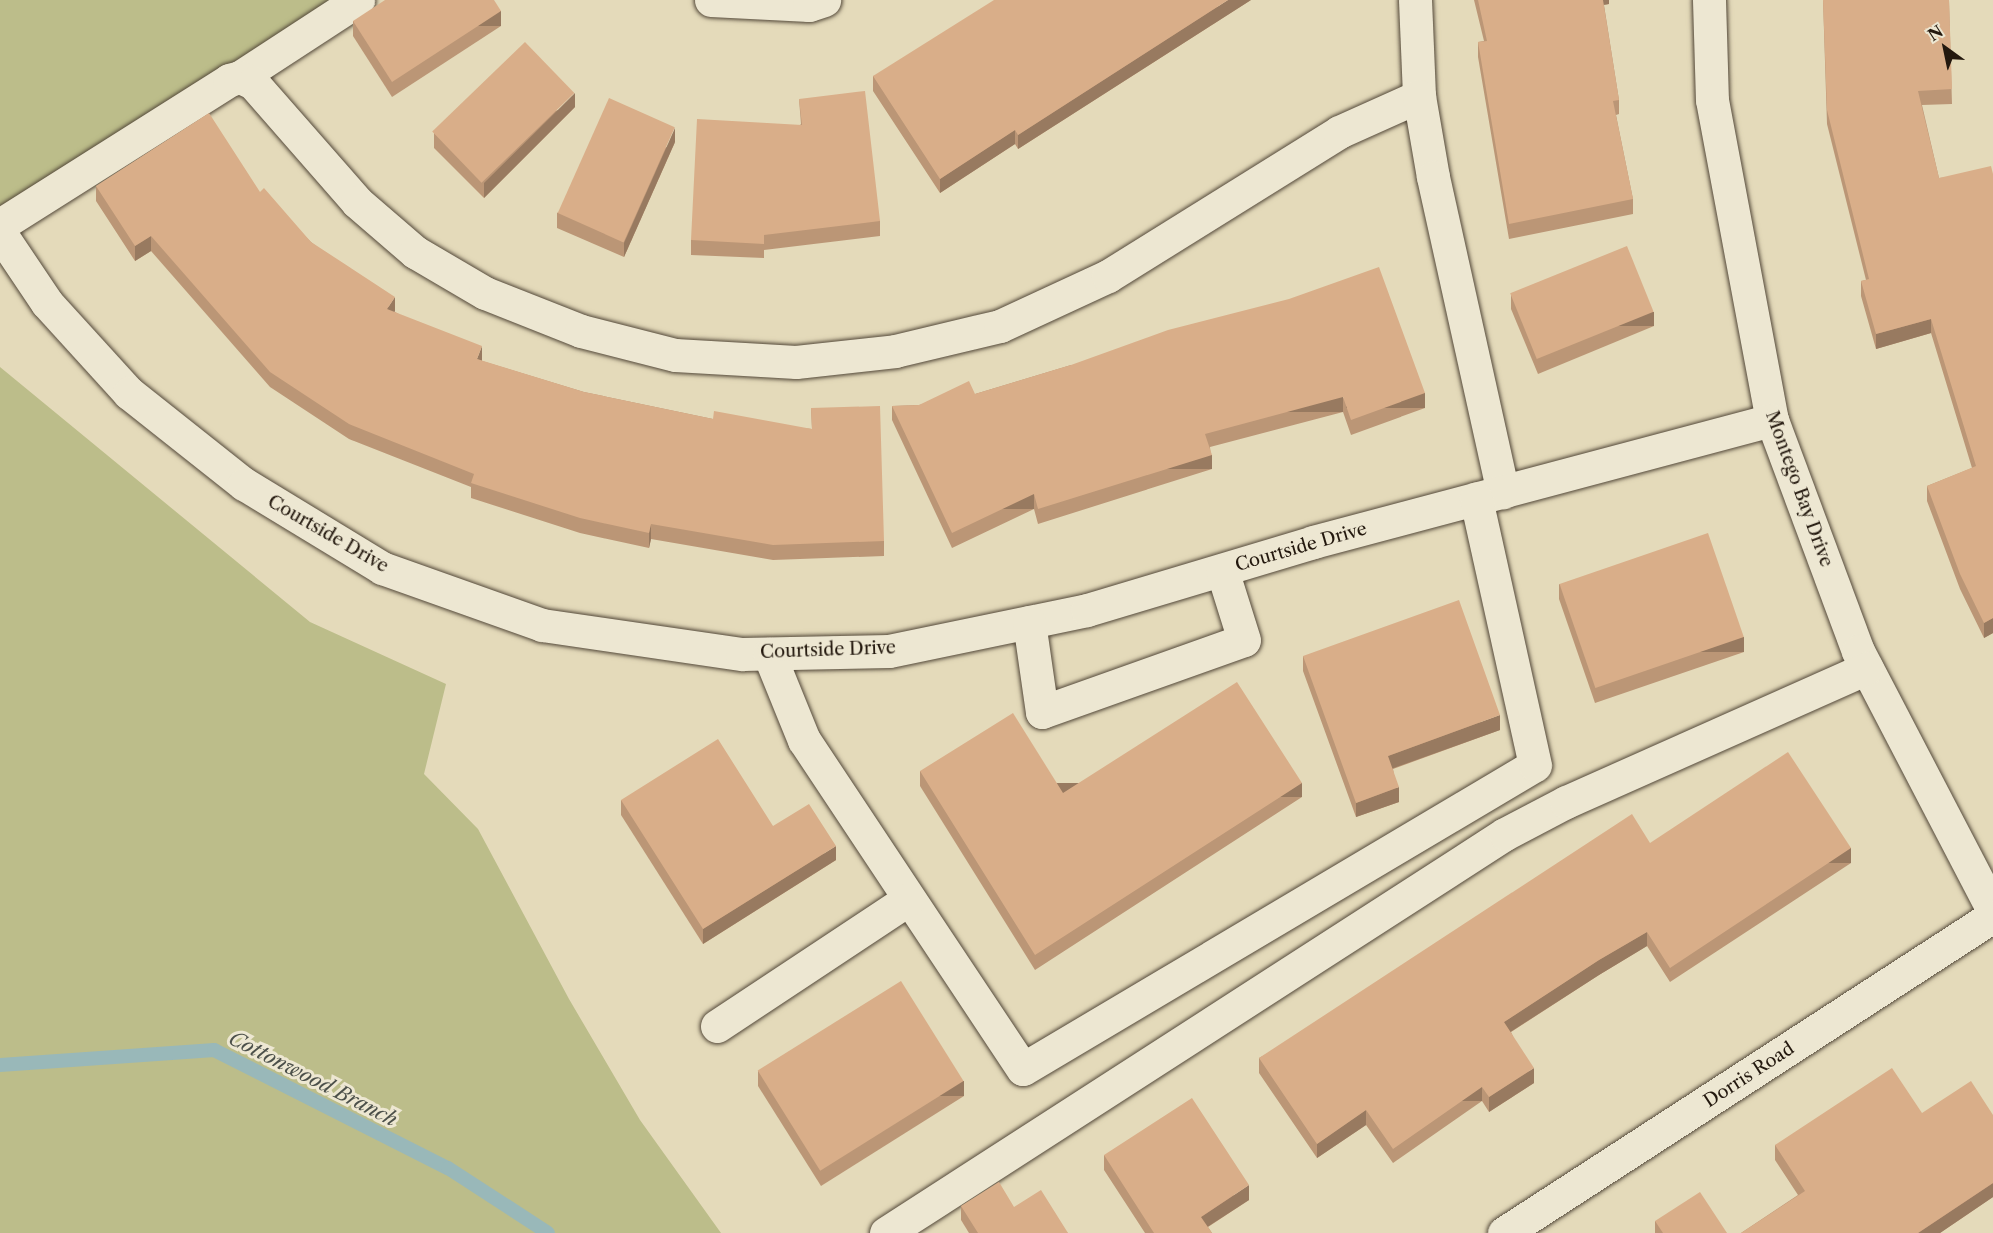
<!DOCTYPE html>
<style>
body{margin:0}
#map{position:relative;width:1993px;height:1233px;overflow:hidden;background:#e4daba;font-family:"Libre Caslon Text",serif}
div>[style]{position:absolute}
.green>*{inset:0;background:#bcbd8a}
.stream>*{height:14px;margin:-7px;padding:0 7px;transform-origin:7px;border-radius:7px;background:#99b8b9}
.roads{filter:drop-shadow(0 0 2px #534839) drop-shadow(0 0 2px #534839)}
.minor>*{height:33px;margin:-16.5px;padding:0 16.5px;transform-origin:16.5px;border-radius:16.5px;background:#ede7d2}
.wall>*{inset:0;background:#bb9676}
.shaded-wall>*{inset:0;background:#987a60;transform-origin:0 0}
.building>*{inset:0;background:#d9ae89;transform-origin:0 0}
span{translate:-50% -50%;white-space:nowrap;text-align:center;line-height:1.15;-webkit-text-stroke:6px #ede7d2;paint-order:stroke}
.street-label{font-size:18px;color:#23180e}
.water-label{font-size:20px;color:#4c504a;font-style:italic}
.north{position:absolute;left:1915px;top:18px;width:60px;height:60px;-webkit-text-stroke:4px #ede7d2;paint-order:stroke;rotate:327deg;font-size:16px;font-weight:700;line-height:24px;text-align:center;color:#23180e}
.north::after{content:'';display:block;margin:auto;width:21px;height:27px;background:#23180e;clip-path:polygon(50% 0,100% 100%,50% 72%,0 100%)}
</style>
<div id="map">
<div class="green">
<div style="clip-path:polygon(0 0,339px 0,0 217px)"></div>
<div style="clip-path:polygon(0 367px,310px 622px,446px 684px,424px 774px,478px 829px,569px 999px,640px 1120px,721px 1233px,0 1233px)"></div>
</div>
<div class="stream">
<div style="left:0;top:1065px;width:215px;rotate:-4deg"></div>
<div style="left:214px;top:1050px;width:262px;rotate:26.8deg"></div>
<div style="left:448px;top:1168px;width:119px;rotate:33deg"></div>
</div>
<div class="roads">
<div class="minor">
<div style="left:711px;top:0;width:98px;rotate:2.9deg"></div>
<div style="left:809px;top:5px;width:16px;rotate:-18deg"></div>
<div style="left:1415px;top:0;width:96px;rotate:87.6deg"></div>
<div style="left:1709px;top:0;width:100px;rotate:88.3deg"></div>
<div style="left:1712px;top:100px;width:326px;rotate:79.4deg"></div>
<div style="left:1772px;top:420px;width:246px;rotate:69.6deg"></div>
<div style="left:1858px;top:651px;width:292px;rotate:62.5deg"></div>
<div style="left:240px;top:77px;width:141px;rotate:-33.1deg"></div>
<div style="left:0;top:225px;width:271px;rotate:-32.3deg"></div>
<div style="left:229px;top:80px;width:11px;rotate:-15deg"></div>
<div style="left:240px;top:77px;width:14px;rotate:25deg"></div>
<div style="left:253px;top:83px;width:158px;rotate:48.8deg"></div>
<div style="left:357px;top:202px;width:77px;rotate:40.8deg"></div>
<div style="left:415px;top:252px;width:81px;rotate:30.4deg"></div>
<div style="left:485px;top:293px;width:103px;rotate:21.6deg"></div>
<div style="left:581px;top:331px;width:97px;rotate:14.3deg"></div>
<div style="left:675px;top:355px;width:121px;rotate:3.3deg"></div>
<div style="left:796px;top:362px;width:100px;rotate:-6.3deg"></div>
<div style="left:895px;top:351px;width:108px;rotate:-13.4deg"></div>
<div style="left:1000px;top:326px;width:119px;rotate:-24.8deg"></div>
<div style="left:1108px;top:276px;width:272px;rotate:-31.9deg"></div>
<div style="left:1339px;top:132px;width:88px;rotate:-24.2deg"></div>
<div style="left:1419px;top:96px;width:82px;rotate:80.2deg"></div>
<div style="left:1433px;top:177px;width:323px;rotate:77.5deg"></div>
<div style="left:0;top:233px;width:84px;rotate:56.1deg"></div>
<div style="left:47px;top:303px;width:122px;rotate:47.7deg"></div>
<div style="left:129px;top:393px;width:147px;rotate:38.4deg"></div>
<div style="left:244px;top:484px;width:162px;rotate:31.3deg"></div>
<div style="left:382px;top:568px;width:170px;rotate:19.6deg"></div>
<div style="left:542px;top:625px;width:202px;rotate:8.3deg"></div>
<div style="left:742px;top:654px;width:147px;rotate:-1.2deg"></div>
<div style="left:889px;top:651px;width:202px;rotate:-11.7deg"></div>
<div style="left:1087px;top:610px;width:236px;rotate:-16.7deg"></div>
<div style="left:1313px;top:542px;width:475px;rotate:-14.9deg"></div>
<div style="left:1029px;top:622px;width:91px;rotate:81.8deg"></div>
<div style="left:1042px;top:712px;width:214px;rotate:-19.6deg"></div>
<div style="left:1244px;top:640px;width:73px;rotate:-107.4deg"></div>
<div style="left:769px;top:654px;width:93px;rotate:67.9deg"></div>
<div style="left:804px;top:740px;width:395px;rotate:56.4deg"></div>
<div style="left:1023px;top:1069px;width:595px;rotate:-30.7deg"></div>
<div style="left:1535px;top:765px;width:273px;rotate:-102.5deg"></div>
<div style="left:717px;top:1026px;width:230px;rotate:-33.5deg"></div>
<div style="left:886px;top:1233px;width:736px;rotate:-32.81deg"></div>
<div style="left:1505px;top:834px;width:69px;rotate:-27.7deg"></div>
<div style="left:1566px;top:802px;width:329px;rotate:-24deg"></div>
<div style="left:1504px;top:1233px;width:583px;rotate:-32.95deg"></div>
</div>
</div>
<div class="wall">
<div style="clip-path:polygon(1251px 0,1018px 149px,1015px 144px,940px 193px,873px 91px,873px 76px)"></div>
<div style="clip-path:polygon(1474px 0,1609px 0,1609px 4px,1604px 5px,1619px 100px,1619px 114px,1616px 115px,1633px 199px,1633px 214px,1509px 239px,1478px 57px,1478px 42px,1484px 41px)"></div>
<div style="clip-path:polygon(1823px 0,1949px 0,1952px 104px,1922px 105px,1939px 178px,1993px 174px,1993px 633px,1984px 638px,1960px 589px,1927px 501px,1927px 486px,1972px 468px,1931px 333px,1876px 349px,1861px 296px,1861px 281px,1866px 280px,1827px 124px)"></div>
<div style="clip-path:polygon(353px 21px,501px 26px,392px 97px,353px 36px)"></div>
<div style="clip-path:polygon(799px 99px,880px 221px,880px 236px,764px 250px,764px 258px,691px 255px,691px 240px,801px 124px)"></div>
<div style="clip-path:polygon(575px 107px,484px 198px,434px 148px,434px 133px)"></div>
<div style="clip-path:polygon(675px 142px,624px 257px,557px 228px,557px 213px)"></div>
<div style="clip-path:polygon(96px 186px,260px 192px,311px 242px,395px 312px,482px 361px,584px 392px,713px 419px,812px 429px,811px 408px,884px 541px,884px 556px,773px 560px,651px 539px,649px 548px,580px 533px,471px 498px,471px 487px,349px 439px,270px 387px,151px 251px,135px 261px,96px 201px)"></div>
<div style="clip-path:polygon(1511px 294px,1654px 326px,1538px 374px,1511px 309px)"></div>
<div style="clip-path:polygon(1071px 365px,1425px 408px,1351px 435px,1343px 412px,1210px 447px,1212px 469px,1038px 524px,1034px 509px,952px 548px,892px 420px,892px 406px,919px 405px,975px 394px)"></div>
<div style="clip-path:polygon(1559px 584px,1744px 652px,1595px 703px,1559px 599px)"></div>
<div style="clip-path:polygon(1303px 656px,1500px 730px,1393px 769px,1399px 802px,1356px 817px,1303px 671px)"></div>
<div style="clip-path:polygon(920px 771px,1063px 793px,1302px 797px,1035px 970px,920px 786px)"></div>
<div style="clip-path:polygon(621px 800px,773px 826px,836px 860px,703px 944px,621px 815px)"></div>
<div style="clip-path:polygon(1650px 843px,1851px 863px,1670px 982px,1647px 946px,1599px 975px,1511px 1032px,1534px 1083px,1489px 1112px,1482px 1101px,1393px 1163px,1366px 1125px,1317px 1158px,1259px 1073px,1259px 1058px)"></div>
<div style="clip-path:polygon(758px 1071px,964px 1096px,821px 1186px,758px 1086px)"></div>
<div style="clip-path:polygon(1922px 1113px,1993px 1115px,1993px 1197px,1940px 1233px,1741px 1233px,1798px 1195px,1775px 1160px,1775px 1145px)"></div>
<div style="clip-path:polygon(1104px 1155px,1249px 1200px,1208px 1227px,1212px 1233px,1145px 1233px,1104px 1170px)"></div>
<div style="clip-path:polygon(961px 1206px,1014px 1207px,1068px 1233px,969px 1233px,961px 1220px)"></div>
<div style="clip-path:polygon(1655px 1221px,1727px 1233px,1655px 1233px)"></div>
</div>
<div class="shaded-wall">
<div style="clip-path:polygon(1228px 0,1251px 0,1018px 149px,1018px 135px)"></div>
<div style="clip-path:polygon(1602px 0,1609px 0,1609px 4px,1602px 5px)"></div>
<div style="left:501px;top:11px;width:15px;height:130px;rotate:90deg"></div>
<div style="clip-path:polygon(575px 93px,575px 107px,484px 198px,484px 183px)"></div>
<div style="clip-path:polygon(675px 128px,675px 142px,624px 257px,624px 243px)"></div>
<div style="clip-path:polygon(1015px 130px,1015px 144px,940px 193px,940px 179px)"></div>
<div style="clip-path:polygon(151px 236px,151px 251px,135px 261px,135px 246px)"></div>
<div style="clip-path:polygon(395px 297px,395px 311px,387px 324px,387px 309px)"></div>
<div style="left:1654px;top:312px;width:14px;height:126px;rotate:90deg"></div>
<div style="clip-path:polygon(1931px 319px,1931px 333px,1876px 349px,1876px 334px)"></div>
<div style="clip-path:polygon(482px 346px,482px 361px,477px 359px)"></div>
<div style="left:1425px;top:393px;width:15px;height:79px;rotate:90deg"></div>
<div style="left:1343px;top:397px;width:15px;height:143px;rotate:90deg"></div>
<div style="left:1212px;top:455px;width:14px;height:182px;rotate:90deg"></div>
<div style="left:1034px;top:494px;width:15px;height:91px;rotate:90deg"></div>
<div style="clip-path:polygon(651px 524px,651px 539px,649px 548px,649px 533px)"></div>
<div style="clip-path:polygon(1993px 618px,1993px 633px,1984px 638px,1984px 623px)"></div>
<div style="left:1744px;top:637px;width:15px;height:158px;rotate:90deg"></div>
<div style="clip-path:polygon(1500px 715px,1500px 730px,1388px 770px,1388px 756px)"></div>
<div style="left:1302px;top:783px;width:14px;height:318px;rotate:90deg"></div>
<div style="clip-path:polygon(1399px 787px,1399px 802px,1356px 817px,1356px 803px)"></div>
<div style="clip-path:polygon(836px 846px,836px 860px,703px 944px,703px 929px)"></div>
<div style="left:1851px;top:848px;width:15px;height:217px;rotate:90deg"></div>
<div style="clip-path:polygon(1647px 932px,1647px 946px,1599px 975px,1504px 1036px,1504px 1022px,1599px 960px)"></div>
<div style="clip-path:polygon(1534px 1068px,1534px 1083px,1489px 1112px,1489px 1097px)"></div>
<div style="left:964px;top:1081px;width:15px;height:169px;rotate:90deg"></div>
<div style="left:1482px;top:1087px;width:14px;height:108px;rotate:90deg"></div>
<div style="clip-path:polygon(1366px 1110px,1366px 1125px,1317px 1158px,1317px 1144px)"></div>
<div style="clip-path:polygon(1993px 1183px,1993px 1197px,1940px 1233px,1918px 1233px)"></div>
<div style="clip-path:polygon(1249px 1185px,1249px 1200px,1201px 1231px,1201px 1217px)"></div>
</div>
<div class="building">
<div style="clip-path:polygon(385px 0,494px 0,501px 11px,392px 82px,353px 21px)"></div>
<div style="clip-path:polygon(994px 0,1228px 0,1018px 135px,1015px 130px,940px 179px,873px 76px)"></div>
<div style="clip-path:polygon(1478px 0,1603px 0,1619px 100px,1613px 101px,1633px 199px,1509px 224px,1478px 42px,1487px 41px)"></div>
<div style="clip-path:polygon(1823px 0,1949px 0,1952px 89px,1918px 91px,1939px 178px,1991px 166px,1993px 174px,1993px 618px,1984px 623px,1960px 574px,1927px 486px,1976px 466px,1931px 319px,1876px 334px,1861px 281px,1869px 279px,1827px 110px)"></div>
<div style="left:525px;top:42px;width:71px;height:129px;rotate:46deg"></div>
<div style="clip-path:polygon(865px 91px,880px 221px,764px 235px,764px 244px,691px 240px,697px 119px,802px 125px,799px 99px)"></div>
<div style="left:609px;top:98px;width:72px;height:126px;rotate:24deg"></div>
<div style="clip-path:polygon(209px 113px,260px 192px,264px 188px,311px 242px,395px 297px,387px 309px,482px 346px,477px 359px,584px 392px,713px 419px,714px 411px,812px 429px,811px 408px,880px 406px,884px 541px,773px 545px,651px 524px,649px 533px,580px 518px,471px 483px,474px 474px,349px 424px,270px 372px,151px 236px,135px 246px,96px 186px)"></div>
<div style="left:1627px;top:246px;width:71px;height:126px;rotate:68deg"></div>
<div style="clip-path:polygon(1379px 267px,1425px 393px,1351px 420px,1343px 397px,1205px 434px,1212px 455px,1038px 509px,1034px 494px,952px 533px,892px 406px,919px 405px,969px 381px,975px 394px,1071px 365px,1168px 330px,1289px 299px)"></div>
<div style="left:1708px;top:533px;width:110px;height:157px;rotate:71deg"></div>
<div style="clip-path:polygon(1459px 600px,1500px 715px,1388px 756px,1399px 787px,1356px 803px,1303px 656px)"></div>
<div style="clip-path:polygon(1237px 682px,1302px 783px,1035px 955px,920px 771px,1013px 713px,1063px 793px)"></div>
<div style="clip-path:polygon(718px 739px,773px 826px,809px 804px,836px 846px,703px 929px,621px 800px)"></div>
<div style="clip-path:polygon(1788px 752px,1851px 848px,1670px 968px,1647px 932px,1599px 960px,1504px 1022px,1534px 1068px,1489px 1097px,1482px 1087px,1393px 1149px,1366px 1110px,1317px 1144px,1259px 1058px,1632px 814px,1650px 843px)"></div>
<div style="left:901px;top:981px;width:118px;height:169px;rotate:58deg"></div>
<div style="clip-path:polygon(1892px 1068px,1922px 1113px,1971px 1081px,1993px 1115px,1993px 1183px,1918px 1233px,1741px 1233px,1805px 1191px,1775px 1145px)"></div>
<div style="clip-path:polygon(1192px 1098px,1249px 1185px,1201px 1217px,1212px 1233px,1154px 1233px,1104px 1155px)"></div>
<div style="clip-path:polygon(999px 1182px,1014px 1207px,1041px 1190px,1068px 1233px,978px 1233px,961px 1206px)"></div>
<div style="clip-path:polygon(1700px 1192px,1727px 1233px,1663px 1233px,1655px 1221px)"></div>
</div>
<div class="street-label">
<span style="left:1799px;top:489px;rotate:70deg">Montego Bay Drive</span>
<span style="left:328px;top:534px;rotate:30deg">Courtside Drive</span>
<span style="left:1301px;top:547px;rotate:-16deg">Courtside Drive</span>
<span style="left:828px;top:650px;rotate:-2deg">Courtside Drive</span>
<span style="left:1749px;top:1075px;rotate:-33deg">Dorris Road</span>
</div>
<div class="water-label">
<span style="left:313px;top:1079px;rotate:27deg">Cottonwood Branch</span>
</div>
<div class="north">N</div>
</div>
